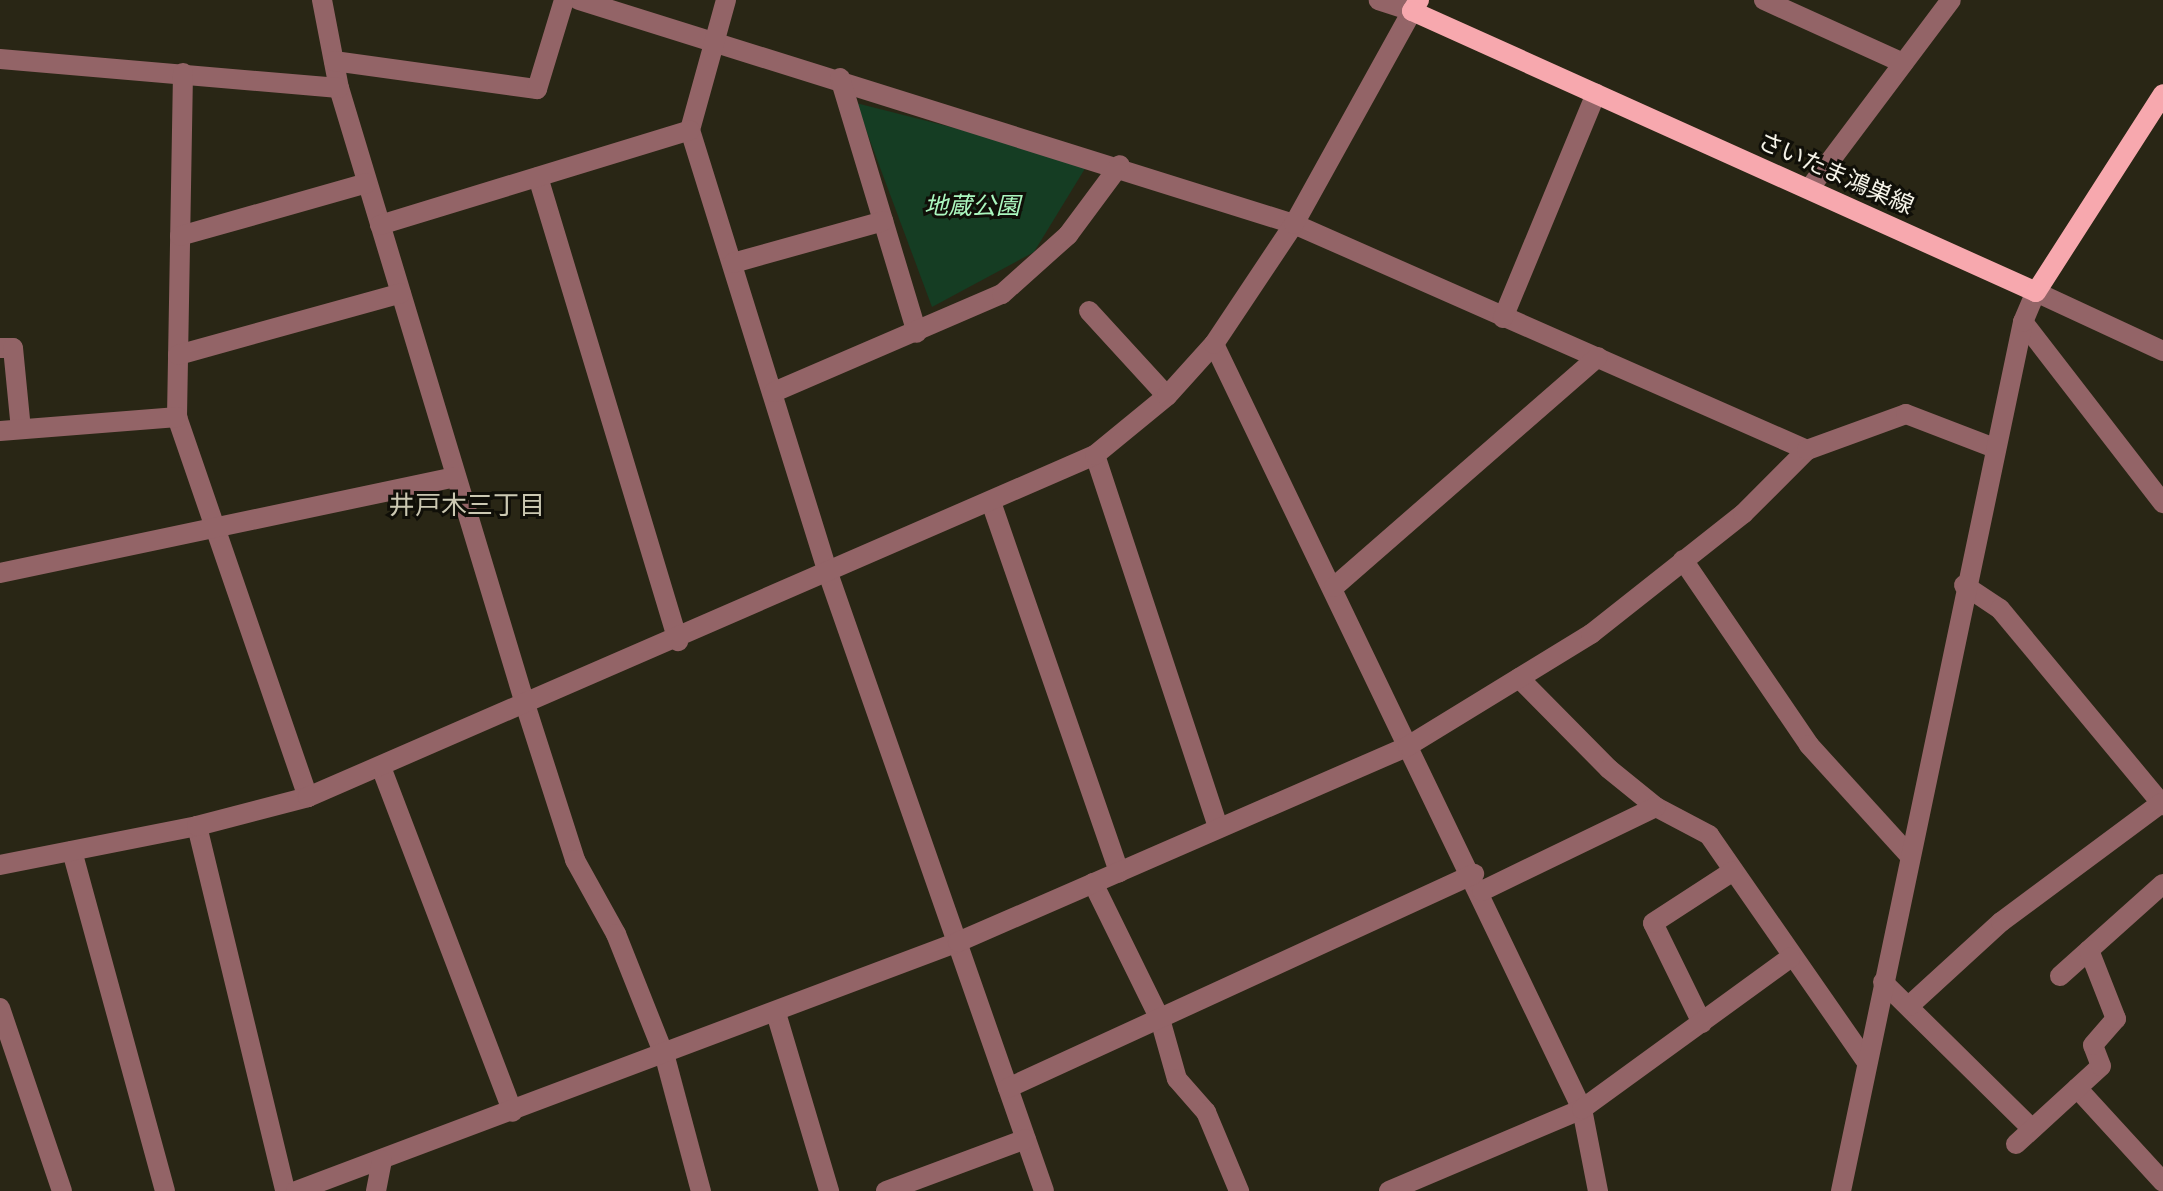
<!DOCTYPE html>
<meta charset="utf-8">
<style>
body{margin:0}
#map{position:relative;width:2163px;height:1191px;overflow:hidden;background:#292615;font-family:"PT Serif","Noto Sans JP",serif}
div>[style]{position:absolute}
.green>*{inset:0;background:#153d23}
.minor>*{height:20px;margin:-10px;padding:0 10px;transform-origin:10px;border-radius:10px;background:#936467}
.major>*{height:20px;margin:-10px;padding:0 10px;transform-origin:10px;border-radius:10px;background:#f7a8ae}
span{translate:-50% -50%;white-space:nowrap;text-align:center;line-height:1.15;-webkit-text-stroke:6px #100f08;paint-order:stroke}
.street-label{font-size:24px;color:#f5f3e8}
.park-label{font-size:24px;color:#abf7bf;font-style:italic}
.neighbourhood-label{font-size:26px;color:#cbc8b2}
</style>
<div id="map">
<div class="green">
<div style="clip-path:polygon(856px 103px,1089px 162px,1034px 252px,932px 307px)"></div>
</div>
<div class="minor">
<div style="left:322px;top:0;width:90px;rotate:79.1deg"></div>
<div style="left:339px;top:88px;width:647px;rotate:73.19deg"></div>
<div style="left:526px;top:707px;width:161px;rotate:72.2deg"></div>
<div style="left:575px;top:860px;width:85px;rotate:61deg"></div>
<div style="left:616px;top:934px;width:132px;rotate:68.3deg"></div>
<div style="left:665px;top:1057px;width:139px;rotate:75deg"></div>
<div style="left:579px;top:0;width:749px;rotate:17.4deg"></div>
<div style="left:1294px;top:224px;width:561px;rotate:23.78deg"></div>
<div style="left:726px;top:0;width:135px;rotate:105.5deg"></div>
<div style="left:690px;top:130px;width:467px;rotate:72.7deg"></div>
<div style="left:829px;top:576px;width:651px;rotate:70.73deg"></div>
<div style="left:1764px;top:0;width:153px;rotate:24.4deg"></div>
<div style="left:0;top:59px;width:340px;rotate:4.9deg"></div>
<div style="left:334px;top:61px;width:205px;rotate:7.9deg"></div>
<div style="left:537px;top:89px;width:93px;rotate:-73.1deg"></div>
<div style="left:183px;top:73px;width:344px;rotate:91deg"></div>
<div style="left:177px;top:417px;width:402px;rotate:71deg"></div>
<div style="left:840px;top:78px;width:266px;rotate:73.2deg"></div>
<div style="left:538px;top:177px;width:485px;rotate:73.2deg"></div>
<div style="left:1809px;top:189px;width:236px;rotate:-53.1deg"></div>
<div style="left:380px;top:225px;width:324px;rotate:-17deg"></div>
<div style="left:180px;top:236px;width:194px;rotate:-15.8deg"></div>
<div style="left:733px;top:263px;width:156px;rotate:-15.6deg"></div>
<div style="left:1089px;top:311px;width:115px;rotate:47.5deg"></div>
<div style="left:1503px;top:318px;width:243px;rotate:-67.5deg"></div>
<div style="left:2023px;top:322px;width:229px;rotate:52.3deg"></div>
<div style="left:1214px;top:344px;width:849px;rotate:64.31deg"></div>
<div style="left:1582px;top:1109px;width:84px;rotate:79deg"></div>
<div style="left:0;top:348px;width:13px"></div>
<div style="left:13px;top:348px;width:81px;rotate:84.4deg"></div>
<div style="left:178px;top:355px;width:231px;rotate:-15.5deg"></div>
<div style="left:774px;top:392px;width:248px;rotate:-23.3deg"></div>
<div style="left:1002px;top:294px;width:89px;rotate:-41.8deg"></div>
<div style="left:1068px;top:235px;width:87px;rotate:-53.4deg"></div>
<div style="left:0;top:431px;width:178px;rotate:-4.5deg"></div>
<div style="left:1095px;top:455px;width:393px;rotate:71.7deg"></div>
<div style="left:991px;top:502px;width:392px;rotate:70.9deg"></div>
<div style="left:1683px;top:560px;width:224px;rotate:55.7deg"></div>
<div style="left:1809px;top:745px;width:149px;rotate:47.7deg"></div>
<div style="left:0;top:573px;width:466px;rotate:-11.9deg"></div>
<div style="left:1964px;top:585px;width:43px;rotate:33.7deg"></div>
<div style="left:2000px;top:609px;width:255px;rotate:50.3deg"></div>
<div style="left:1334px;top:587px;width:350px;rotate:-41.1deg"></div>
<div style="left:1519px;top:678px;width:128px;rotate:45.3deg"></div>
<div style="left:1609px;top:769px;width:60px;rotate:39deg"></div>
<div style="left:1656px;top:807px;width:60px;rotate:27.8deg"></div>
<div style="left:1709px;top:835px;width:277px;rotate:55.2deg"></div>
<div style="left:381px;top:767px;width:369px;rotate:69.1deg"></div>
<div style="left:197px;top:826px;width:375px;rotate:76.4deg"></div>
<div style="left:72px;top:851px;width:352px;rotate:74.7deg"></div>
<div style="left:0;top:865px;width:201px;rotate:-11.2deg"></div>
<div style="left:197px;top:826px;width:115px;rotate:-14.6deg"></div>
<div style="left:308px;top:797px;width:858px;rotate:-23.49deg"></div>
<div style="left:1095px;top:455px;width:93px;rotate:-39.3deg"></div>
<div style="left:1167px;top:396px;width:70px;rotate:-47.9deg"></div>
<div style="left:1214px;top:344px;width:144px;rotate:-56.3deg"></div>
<div style="left:1294px;top:224px;width:244px;rotate:-61deg"></div>
<div style="left:1412px;top:11px;width:35px;rotate:-162deg"></div>
<div style="left:1093px;top:883px;width:152px;rotate:63.8deg"></div>
<div style="left:1160px;top:1019px;width:62px;rotate:74.2deg"></div>
<div style="left:1177px;top:1079px;width:44px;rotate:48.7deg"></div>
<div style="left:1206px;top:1112px;width:86px;rotate:67.3deg"></div>
<div style="left:1482px;top:891px;width:193px;rotate:-25.8deg"></div>
<div style="left:2060px;top:976px;width:138px;rotate:-41.8deg"></div>
<div style="left:1883px;top:982px;width:209px;rotate:44.6deg"></div>
<div style="left:1909px;top:1006px;width:125px;rotate:-42.4deg"></div>
<div style="left:2001px;top:922px;width:199px;rotate:-36.6deg"></div>
<div style="left:0;top:1008px;width:193px;rotate:71.3deg"></div>
<div style="left:776px;top:1013px;width:186px;rotate:73.4deg"></div>
<div style="left:1702px;top:1023px;width:111px;rotate:-116.1deg"></div>
<div style="left:1653px;top:923px;width:95px;rotate:-33deg"></div>
<div style="left:1008px;top:1088px;width:513px;rotate:-24.67deg"></div>
<div style="left:2077px;top:1088px;width:127px;rotate:47.5deg"></div>
<div style="left:2016px;top:1144px;width:115px;rotate:-42.5deg"></div>
<div style="left:2101px;top:1066px;width:22px;rotate:-111deg"></div>
<div style="left:2093px;top:1045px;width:35px;rotate:-49deg"></div>
<div style="left:2116px;top:1019px;width:74px;rotate:-111.4deg"></div>
<div style="left:296px;top:1191px;width:707px;rotate:-20.61deg"></div>
<div style="left:958px;top:942px;width:491px;rotate:-23.5deg"></div>
<div style="left:1408px;top:746px;width:215px;rotate:-31.5deg"></div>
<div style="left:1591px;top:634px;width:194px;rotate:-38.3deg"></div>
<div style="left:1743px;top:514px;width:91px;rotate:-45deg"></div>
<div style="left:1807px;top:450px;width:105px;rotate:-20deg"></div>
<div style="left:1906px;top:414px;width:92px;rotate:21deg"></div>
<div style="left:376px;top:1191px;width:31px;rotate:-79deg"></div>
<div style="left:886px;top:1191px;width:149px;rotate:-20.4deg"></div>
<div style="left:1389px;top:1191px;width:210px;rotate:-23deg"></div>
<div style="left:1582px;top:1109px;width:258px;rotate:-36deg"></div>
<div style="left:1841px;top:1191px;width:888px;rotate:-78.17deg"></div>
<div style="left:2023px;top:322px;width:33px;rotate:-67deg"></div>
<div style="left:2036px;top:292px;width:140px;rotate:24.9deg"></div>
</div>
<div class="major">
<div style="left:1419px;top:0;width:13px;rotate:122deg"></div>
<div style="left:1412px;top:11px;width:684px;rotate:24.24deg"></div>
<div style="left:2036px;top:292px;width:235px;rotate:-57.3deg"></div>
</div>
<div class="street-label">
<span style="left:1836px;top:173px;rotate:24deg">さいたま鴻巣線</span>
</div>
<div class="park-label">
<span style="left:972px;top:206px">地蔵公園</span>
</div>
<div class="neighbourhood-label">
<span style="left:467px;top:505px">井戸木三丁目</span>
</div>
</div>
